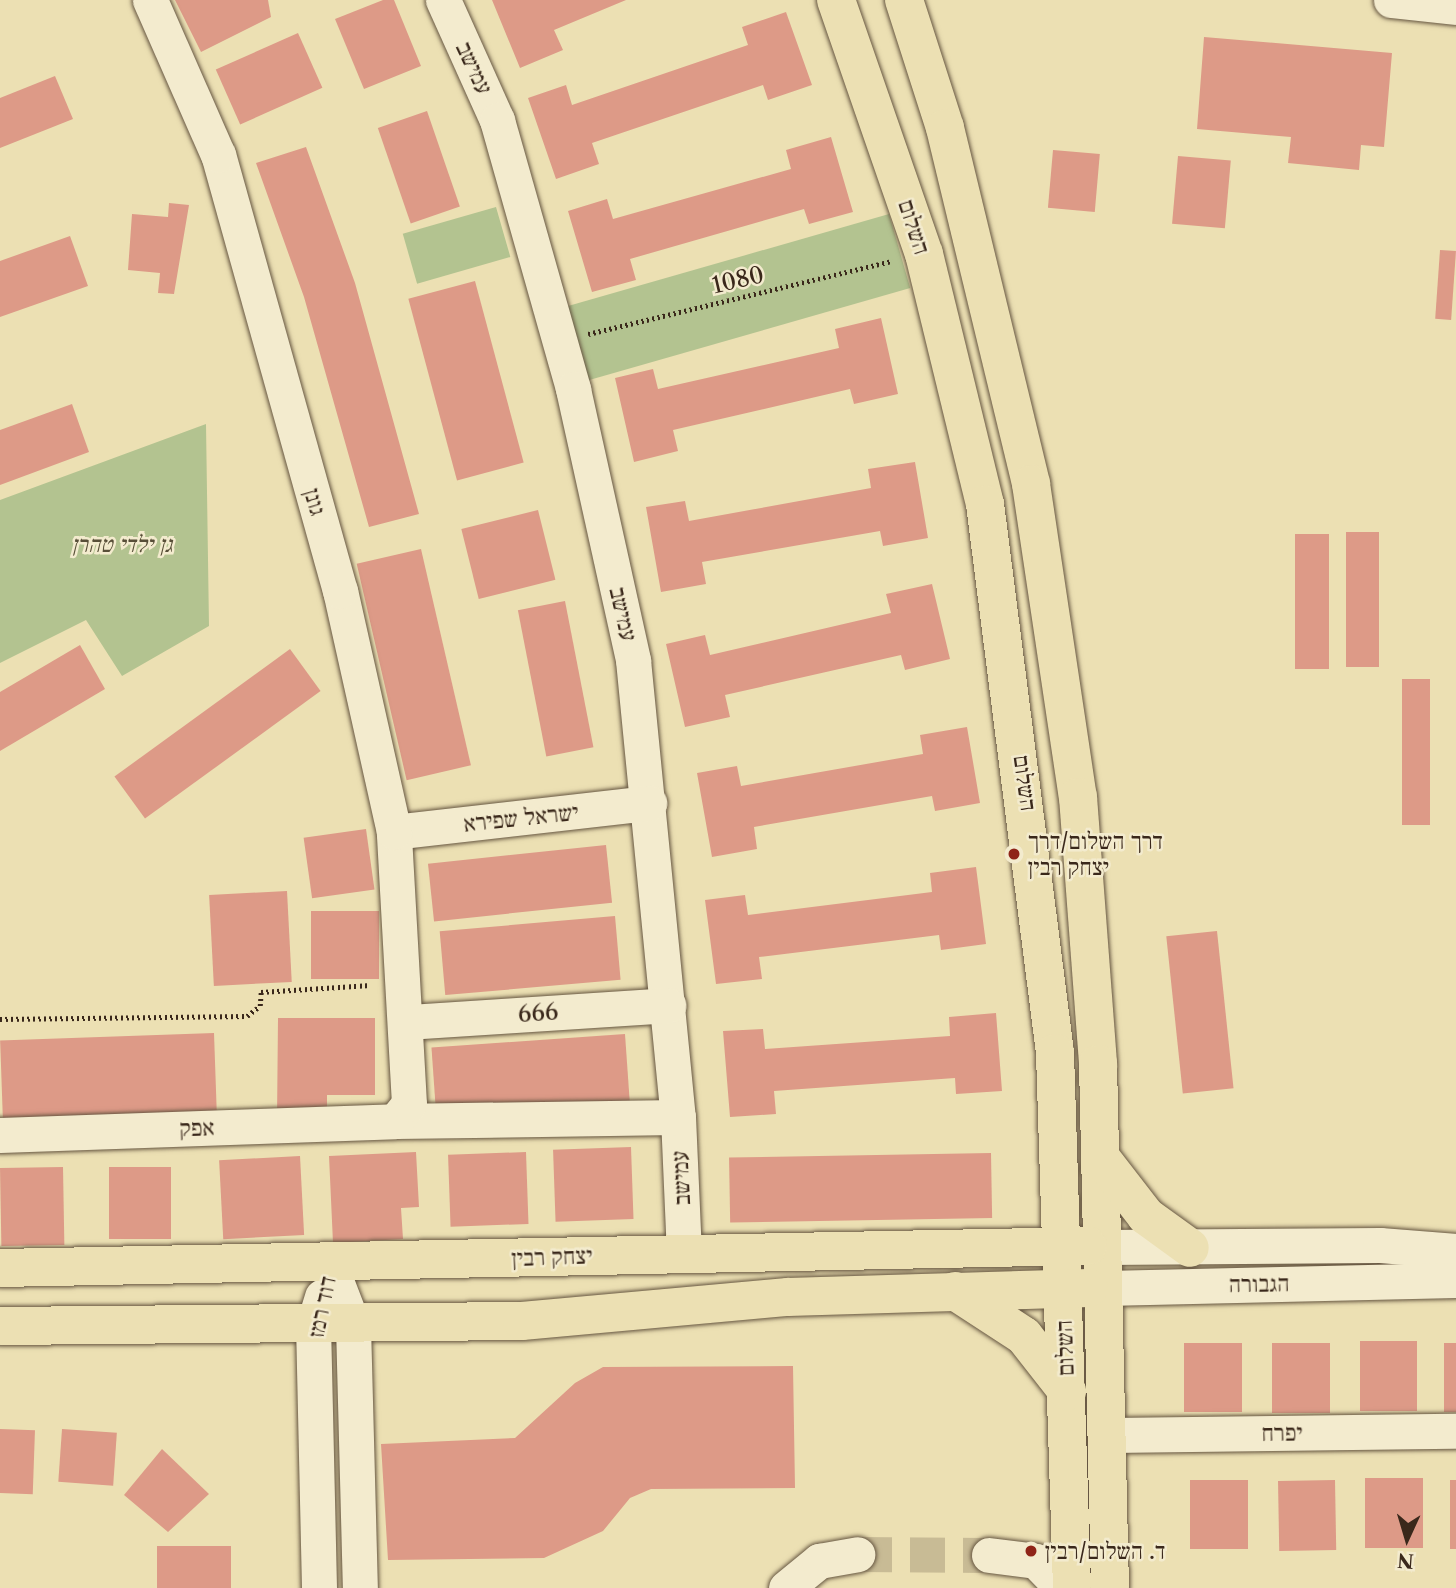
<!DOCTYPE html>
<meta charset="utf-8">
<style>
body{margin:0}
#map{position:relative;width:1456px;height:1588px;overflow:hidden;background:#ece0b3;font-family:"Libre Caslon Text","Frank Ruhl Libre",serif}
div>[style]{position:absolute}
.green>*{inset:0;background:#b3c390;transform-origin:0 0}
.building>*{inset:0;background:#dd9a87;transform-origin:0 0}
.minor-tunnel>*{height:35px;margin-top:-17.5px;transform-origin:0;background:repeating-linear-gradient(90deg,#c8bb95 0 35px,transparent 0 53px)}
.path>*{height:4.5px;margin-top:-2.25px;transform-origin:0;background:repeating-linear-gradient(90deg,#3a281b 0 2px,transparent 0 5.5px)}
.roads{filter:drop-shadow(0 0 2px #665641) drop-shadow(0 0 2px #665641)}
.minor>*{height:35px;margin:-17.5px;padding:0 17.5px;transform-origin:17.5px;border-radius:17.5px;background:#f3ebce}
.major>*{height:38px;margin:-19px;padding:0 19px;transform-origin:19px;border-radius:19px;background:#ece0b3}
.dots>*{width:19px;height:19px;translate:-50% -50%;box-sizing:border-box;border:4px solid #f3ebce;border-radius:50%}
span{translate:-50% -50%;white-space:nowrap;text-align:center;line-height:1.15;-webkit-text-stroke:5px #f3ebce;paint-order:stroke}
.street-label{font-size:23px;color:#3a281b}
.park-label{font-size:23px;color:#584f38;font-style:italic}
.poi-label{font-size:23px;color:#3a281b}
.left{translate:0 -50%;text-align:left}
.north{position:absolute;left:1372px;top:1504px;width:70px;height:70px;-webkit-text-stroke:5px #f3ebce;paint-order:stroke;rotate:184deg;font-size:19px;font-weight:700;line-height:28px;text-align:center;color:#3a281b}
.north::after{content:'';display:block;margin:auto;width:24px;height:32px;background:#3a281b;clip-path:polygon(50% 0,100% 100%,50% 72%,0 100%)}
</style>
<div id="map">
<div class="green">
<div style="left:496px;top:207px;width:52px;height:97px;rotate:74deg"></div>
<div style="left:889px;top:214px;width:77px;height:352px;rotate:74deg"></div>
<div style="clip-path:polygon(206px 424px,209px 626px,122px 676px,86px 620px,0 663px,0 500px)"></div>
</div>
<div class="building">
<div style="clip-path:polygon(175px 0,268px 0,271px 17px,201px 52px)"></div>
<div style="clip-path:polygon(383px 0,394px 0,421px 66px,364px 89px,335px 19px)"></div>
<div style="clip-path:polygon(492px 0,626px 0,554px 30px,563px 50px,520px 68px)"></div>
<div style="clip-path:polygon(786px 12px,812px 85px,768px 100px,763px 85px,592px 143px,599px 164px,556px 179px,528px 98px,566px 85px,572px 105px,748px 45px,742px 27px)"></div>
<div style="left:298px;top:33px;width:60px;height:90px;rotate:66deg"></div>
<div style="clip-path:polygon(1204px 37px,1392px 53px,1384px 147px,1361px 145px,1359px 170px,1288px 163px,1291px 137px,1197px 129px)"></div>
<div style="clip-path:polygon(55px 76px,73px 119px,0 148px,0 98px)"></div>
<div style="left:427px;top:111px;width:101px;height:52px;rotate:71deg"></div>
<div style="clip-path:polygon(831px 137px,853px 212px,809px 224px,804px 209px,630px 259px,636px 280px,592px 292px,568px 211px,607px 199px,613px 219px,791px 169px,786px 150px)"></div>
<div style="clip-path:polygon(306px 147px,355px 283px,419px 514px,369px 527px,304px 297px,256px 163px)"></div>
<div style="left:1053px;top:150px;width:47px;height:58px;rotate:5deg"></div>
<div style="left:1178px;top:156px;width:53px;height:68px;rotate:5deg"></div>
<div style="clip-path:polygon(169px 203px,189px 205px,174px 294px,158px 293px,160px 273px,128px 270px,132px 214px,168px 217px)"></div>
<div style="clip-path:polygon(70px 236px,88px 286px,0 317px,0 261px)"></div>
<div style="left:1440px;top:250px;width:16px;height:69px;rotate:4deg"></div>
<div style="left:475px;top:281px;width:188px;height:69px;rotate:75deg"></div>
<div style="clip-path:polygon(881px 318px,898px 394px,854px 404px,850px 389px,673px 430px,678px 451px,634px 462px,615px 378px,653px 369px,658px 389px,839px 348px,835px 329px)"></div>
<div style="clip-path:polygon(72px 404px,89px 452px,0 485px,0 430px)"></div>
<div style="clip-path:polygon(915px 462px,928px 538px,883px 546px,880px 531px,702px 562px,706px 584px,661px 592px,646px 507px,685px 501px,689px 521px,871px 488px,868px 469px)"></div>
<div style="left:538px;top:510px;width:72px;height:79px;rotate:76deg"></div>
<div style="left:1346px;top:532px;width:33px;height:135px"></div>
<div style="left:1295px;top:534px;width:34px;height:135px"></div>
<div style="left:421px;top:549px;width:222px;height:66px;rotate:77deg"></div>
<div style="clip-path:polygon(932px 584px,950px 659px,905px 670px,901px 655px,725px 695px,730px 717px,685px 727px,666px 644px,705px 635px,710px 655px,891px 613px,886px 594px)"></div>
<div style="left:565px;top:601px;width:149px;height:48px;rotate:79deg"></div>
<div style="clip-path:polygon(80px 645px,105px 689px,0 751px,0 692px)"></div>
<div style="left:290px;top:649px;width:52px;height:217px;rotate:54deg"></div>
<div style="left:1402px;top:679px;width:28px;height:146px"></div>
<div style="clip-path:polygon(967px 727px,980px 803px,935px 811px,932px 796px,754px 827px,757px 849px,712px 857px,697px 773px,737px 766px,741px 786px,923px 754px,920px 735px)"></div>
<div style="left:366px;top:829px;width:61px;height:63px;rotate:82deg"></div>
<div style="left:606px;top:845px;width:58px;height:179px;rotate:84deg"></div>
<div style="clip-path:polygon(976px 867px,986px 944px,941px 950px,939px 935px,759px 957px,762px 979px,716px 984px,705px 900px,745px 895px,748px 915px,932px 892px,930px 873px)"></div>
<div style="left:287px;top:891px;width:91px;height:78px;rotate:87deg"></div>
<div style="left:311px;top:911px;width:68px;height:68px"></div>
<div style="left:615px;top:916px;width:64px;height:176px;rotate:85deg"></div>
<div style="left:1217px;top:931px;width:158px;height:51px;rotate:84deg"></div>
<div style="clip-path:polygon(996px 1013px,1002px 1091px,956px 1094px,955px 1078px,774px 1091px,776px 1114px,730px 1117px,723px 1031px,763px 1029px,765px 1049px,950px 1036px,949px 1017px)"></div>
<div style="clip-path:polygon(278px 1018px,375px 1018px,375px 1095px,327px 1095px,327px 1118px,277px 1118px)"></div>
<div style="left:214px;top:1033px;width:78px;height:214px;rotate:88deg"></div>
<div style="left:625px;top:1034px;width:69px;height:194px;rotate:86deg"></div>
<div style="left:631px;top:1147px;width:72px;height:78px;rotate:88deg"></div>
<div style="clip-path:polygon(416px 1152px,419px 1207px,401px 1208px,403px 1239px,333px 1243px,329px 1156px)"></div>
<div style="left:526px;top:1152px;width:72px;height:78px;rotate:88deg"></div>
<div style="left:991px;top:1153px;width:65px;height:262px;rotate:89deg"></div>
<div style="left:300px;top:1156px;width:79px;height:81px;rotate:87deg"></div>
<div style="left:63px;top:1167px;width:78px;height:63px;rotate:89deg"></div>
<div style="left:109px;top:1167px;width:62px;height:72px"></div>
<div style="left:1360px;top:1341px;width:57px;height:70px"></div>
<div style="left:1184px;top:1343px;width:58px;height:69px"></div>
<div style="left:1330px;top:1343px;width:70px;height:58px;rotate:90deg"></div>
<div style="left:1444px;top:1343px;width:12px;height:69px"></div>
<div style="clip-path:polygon(793px 1366px,795px 1488px,651px 1489px,630px 1498px,603px 1531px,544px 1558px,388px 1560px,381px 1444px,515px 1438px,575px 1383px,603px 1367px)"></div>
<div style="left:0;top:1429px;width:35px;height:64px;rotate:2deg"></div>
<div style="left:62px;top:1429px;width:55px;height:53px;rotate:4deg"></div>
<div style="clip-path:polygon(162px 1449px,209px 1494px,168px 1532px,124px 1495px)"></div>
<div style="left:1365px;top:1478px;width:58px;height:70px"></div>
<div style="left:1190px;top:1480px;width:58px;height:69px"></div>
<div style="left:1335px;top:1480px;width:70px;height:57px;rotate:89deg"></div>
<div style="left:1450px;top:1480px;width:6px;height:69px"></div>
<div style="left:157px;top:1546px;width:74px;height:42px"></div>
</div>
<div class="minor-tunnel">
<div style="left:857px;top:1554px;width:132px;rotate:0.4deg"></div>
</div>
<div class="path">
<div style="left:588px;top:334px;width:313px;rotate:-13.5deg"></div>
<div style="left:0;top:1019px;width:247px;rotate:-0.7deg"></div>
<div style="left:247px;top:1016px;width:16px;rotate:-38deg"></div>
<div style="left:260px;top:1006px;width:14px;rotate:-86deg"></div>
<div style="left:261px;top:992px;width:110px;rotate:-3.6deg"></div>
</div>
<div class="roads">
<div class="minor">
<div style="left:443px;top:0;width:132px;rotate:65.8deg"></div>
<div style="left:497px;top:120px;width:280px;rotate:74.2deg"></div>
<div style="left:573px;top:389px;width:278px;rotate:77.5deg"></div>
<div style="left:633px;top:660px;width:459px;rotate:84.4deg"></div>
<div style="left:678px;top:1117px;width:136px;rotate:87.5deg"></div>
<div style="left:1391px;top:0;width:65px;rotate:6.1deg"></div>
<div style="left:394px;top:832px;width:257px;rotate:-6.5deg"></div>
<div style="left:408px;top:1022px;width:261px;rotate:-3.7deg"></div>
<div style="left:395px;top:1121px;width:283px;rotate:-0.8deg"></div>
<div style="left:0;top:1135px;width:395px;rotate:-2deg"></div>
<div style="left:395px;top:1121px;width:22px;rotate:-51deg"></div>
<div style="left:409px;top:1104px;width:272px;rotate:-93.2deg"></div>
<div style="left:394px;top:832px;width:247px;rotate:-102.6deg"></div>
<div style="left:340px;top:591px;width:453px;rotate:-105.6deg"></div>
<div style="left:218px;top:155px;width:169px;rotate:-113.7deg"></div>
<div style="left:1104px;top:1247px;width:276px;rotate:-0.4deg"></div>
<div style="left:1380px;top:1245px;width:76px;rotate:4.5deg"></div>
<div style="left:330px;top:1265px;width:64px;rotate:69deg"></div>
<div style="left:353px;top:1325px;width:263px;rotate:88.5deg"></div>
<div style="left:1105px;top:1288px;width:351px;rotate:-1.3deg"></div>
<div style="left:1109px;top:1435px;width:347px;rotate:-0.7deg"></div>
<div style="left:989px;top:1555px;width:47px;rotate:7.3deg"></div>
<div style="left:1036px;top:1561px;width:37px;rotate:46deg"></div>
<div style="left:319px;top:1588px;width:262px;rotate:-91.3deg"></div>
<div style="left:313px;top:1326px;width:31px;rotate:-73deg"></div>
<div style="left:786px;top:1588px;width:43px;rotate:-39.3deg"></div>
<div style="left:819px;top:1561px;width:39px;rotate:-10deg"></div>
</div>
<div class="major">
<div style="left:836px;top:0;width:269px;rotate:70.9deg"></div>
<div style="left:924px;top:254px;width:257px;rotate:76.3deg"></div>
<div style="left:985px;top:504px;width:553px;rotate:82.73deg"></div>
<div style="left:1055px;top:1053px;width:535px;rotate:88.18deg"></div>
<div style="left:904px;top:0;width:134px;rotate:72.2deg"></div>
<div style="left:945px;top:128px;width:366px;rotate:76.4deg"></div>
<div style="left:1031px;top:484px;width:317px;rotate:81.5deg"></div>
<div style="left:1078px;top:797px;width:268px;rotate:85.7deg"></div>
<div style="left:1098px;top:1064px;width:524px;rotate:88.69deg"></div>
<div style="left:1101px;top:1158px;width:73px;rotate:52.2deg"></div>
<div style="left:1146px;top:1216px;width:54px;rotate:36deg"></div>
<div style="left:0;top:1268px;width:1088px;rotate:-1.16deg"></div>
<div style="left:955px;top:1291px;width:82px;rotate:33.1deg"></div>
<div style="left:1024px;top:1336px;width:70px;rotate:52deg"></div>
<div style="left:0;top:1326px;width:522px;rotate:-0.55deg"></div>
<div style="left:522px;top:1321px;width:267px;rotate:-5.2deg"></div>
<div style="left:788px;top:1297px;width:301px;rotate:-1.7deg"></div>
</div>
</div>
<div class="dots">
<div style="left:1014px;top:854px;background:#8f2418"></div>
<div style="left:1031px;top:1551px;background:#8f2418"></div>
</div>
<div class="street-label">
<span style="left:474px;top:68px;rotate:65deg">עמישב</span>
<span style="left:914px;top:227px;rotate:72deg">השלום</span>
<span style="left:738px;top:280px;rotate:-13deg">1080</span>
<span style="left:315px;top:502px;rotate:74deg">גונן</span>
<span style="left:623px;top:614px;rotate:77deg">עמישב</span>
<span style="left:1025px;top:783px;rotate:82deg">השלום</span>
<span style="left:521px;top:818px;rotate:-6deg">ישראל שפירא</span>
<span style="left:538px;top:1013px;rotate:-4deg">666</span>
<span style="left:197px;top:1128px;rotate:-2deg">אפק</span>
<span style="left:681px;top:1178px;rotate:-93deg">עמישב</span>
<span style="left:552px;top:1257px;rotate:-2deg">יצחק רבין</span>
<span style="left:1259px;top:1284px;rotate:-1deg">הגבורה</span>
<span style="left:322px;top:1307px;rotate:-78deg">דוד רמז</span>
<span style="left:1065px;top:1348px;rotate:-92deg">השלום</span>
<span style="left:1282px;top:1433px;rotate:-1deg">יפרח</span>
</div>
<div class="park-label">
<span style="left:122px;top:544px">גן ילדי טהרן</span>
</div>
<div class="poi-label">
<span class="left" style="left:1028px;top:854px">דרך השלום/דרך<br>יצחק רבין</span>
<span class="left" style="left:1045px;top:1551px">ד. השלום/רבין</span>
</div>
<div class="north">N</div>
</div>
